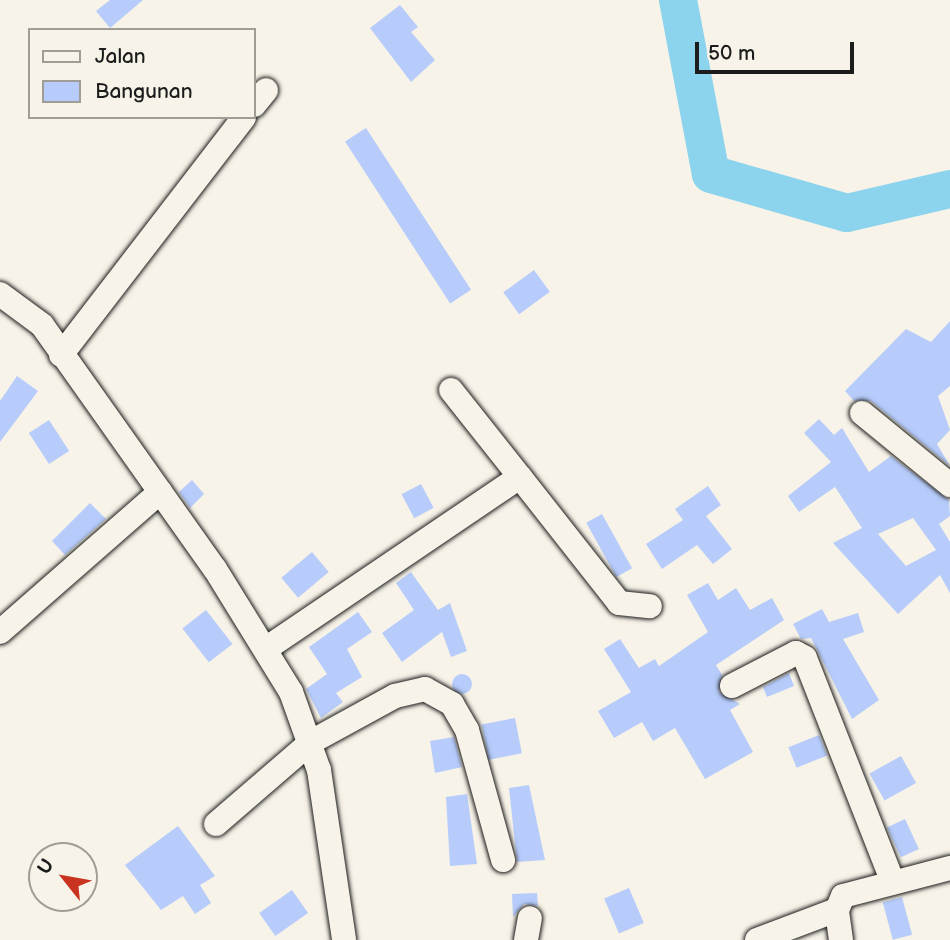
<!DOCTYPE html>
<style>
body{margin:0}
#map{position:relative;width:950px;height:940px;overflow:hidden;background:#f7f3e8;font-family:"Balsamiq Sans",sans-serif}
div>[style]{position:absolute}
.river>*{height:38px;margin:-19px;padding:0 19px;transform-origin:19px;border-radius:19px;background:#8cd3ed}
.building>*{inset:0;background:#b7ccfb;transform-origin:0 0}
.round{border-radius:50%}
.roads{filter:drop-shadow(0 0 2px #1c1c1c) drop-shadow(0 0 2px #1c1c1c)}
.minor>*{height:24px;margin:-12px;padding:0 12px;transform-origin:12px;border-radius:12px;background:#f7f3e8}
span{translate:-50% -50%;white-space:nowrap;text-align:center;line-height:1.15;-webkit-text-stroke:7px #f7f3e8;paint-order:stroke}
.legend{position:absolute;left:28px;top:28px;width:228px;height:91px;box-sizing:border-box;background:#f7f3e8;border:2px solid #9f9d96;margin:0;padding:9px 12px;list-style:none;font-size:21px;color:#1c1c1c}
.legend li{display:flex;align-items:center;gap:14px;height:35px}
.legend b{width:35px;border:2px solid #9f9d96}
.north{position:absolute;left:28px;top:842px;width:70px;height:70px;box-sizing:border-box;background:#f7f3e8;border:2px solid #9f9d96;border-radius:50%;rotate:301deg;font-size:19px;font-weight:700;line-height:28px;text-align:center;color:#1c1c1c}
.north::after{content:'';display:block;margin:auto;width:24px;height:32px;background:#c8321e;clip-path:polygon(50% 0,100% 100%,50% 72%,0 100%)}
.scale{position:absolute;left:695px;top:42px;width:159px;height:32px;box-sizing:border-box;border:4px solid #1c1c1c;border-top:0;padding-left:9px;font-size:21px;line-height:24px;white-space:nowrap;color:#1c1c1c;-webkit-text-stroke:5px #f7f3e8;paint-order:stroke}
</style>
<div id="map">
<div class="river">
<div style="left:678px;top:0;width:177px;rotate:79.3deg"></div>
<div style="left:711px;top:174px;width:141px;rotate:16deg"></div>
<div style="left:847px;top:213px;width:106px;rotate:-13.1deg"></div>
</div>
<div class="building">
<div style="clip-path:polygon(110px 0,143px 0,110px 28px,96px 11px)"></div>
<div style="clip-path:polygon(400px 5px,418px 27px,411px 32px,435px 60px,411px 82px,370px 28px)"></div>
<div style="left:366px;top:128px;width:193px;height:25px;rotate:57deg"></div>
<div style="left:534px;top:270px;width:27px;height:38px;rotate:54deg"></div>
<div style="clip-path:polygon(950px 321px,950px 386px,938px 396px,950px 430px,937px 444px,950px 466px,871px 401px,854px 401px,845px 391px,906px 329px,931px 342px)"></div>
<div style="clip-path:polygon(17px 376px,38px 391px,0 442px,0 401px)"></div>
<div style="clip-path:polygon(evenodd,819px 419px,834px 435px,842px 428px,869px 472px,891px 456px,949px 500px,950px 516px,939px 524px,950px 542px,950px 593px,940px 575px,898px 614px,833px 543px,862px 528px,835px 487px,799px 512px,788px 496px,831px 462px,804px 433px,819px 419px,913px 518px,936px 550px,906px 566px,878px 534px,913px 518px)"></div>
<div style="left:49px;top:420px;width:37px;height:24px;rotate:57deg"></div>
<div style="clip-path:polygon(192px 480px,204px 494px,190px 508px,179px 492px)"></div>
<div style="left:421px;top:484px;width:27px;height:22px;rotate:62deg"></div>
<div style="clip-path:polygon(708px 486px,721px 505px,706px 516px,732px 549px,713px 564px,697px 545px,662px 569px,646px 544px,683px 520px,675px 509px)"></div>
<div style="clip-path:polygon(90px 503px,106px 519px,65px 555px,52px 541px)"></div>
<div style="left:602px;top:514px;width:62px;height:18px;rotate:61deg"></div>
<div style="left:312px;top:552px;width:26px;height:40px;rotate:50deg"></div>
<div style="clip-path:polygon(411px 572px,438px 610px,450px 603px,467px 651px,451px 657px,442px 632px,402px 662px,382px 633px,414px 610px,396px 583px)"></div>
<div style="clip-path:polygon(708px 583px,718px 600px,736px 588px,750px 610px,772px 598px,784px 620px,716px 665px,722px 675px,719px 692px,740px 704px,730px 710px,753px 752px,705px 779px,675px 728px,653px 741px,642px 722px,614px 738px,598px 711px,631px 692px,604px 649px,620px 639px,639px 668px,655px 659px,659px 666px,708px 632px,687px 595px)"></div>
<div style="clip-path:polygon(822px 609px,829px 622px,858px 613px,864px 632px,843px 639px,879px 700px,852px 719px,811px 638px,801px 639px,793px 624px)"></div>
<div style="left:206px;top:610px;width:43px;height:30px;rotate:52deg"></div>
<div style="clip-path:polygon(358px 612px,372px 632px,347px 649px,362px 677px,336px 693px,343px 702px,321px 718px,306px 689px,327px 674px,309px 647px)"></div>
<div style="clip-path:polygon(789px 673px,794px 686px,767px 697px,763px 687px)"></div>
<div class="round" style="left:452px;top:674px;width:20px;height:20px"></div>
<div style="left:515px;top:718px;width:36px;height:34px;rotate:79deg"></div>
<div style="left:819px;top:735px;width:22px;height:33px;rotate:68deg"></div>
<div style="clip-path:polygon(454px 737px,462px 767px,435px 773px,430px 741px)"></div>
<div style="left:901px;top:756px;width:31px;height:36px;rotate:61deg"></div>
<div style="clip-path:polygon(529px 785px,545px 860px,517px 862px,509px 788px)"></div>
<div style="clip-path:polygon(467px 794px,477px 864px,450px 866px,446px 797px)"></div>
<div style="left:905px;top:819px;width:33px;height:20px;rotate:65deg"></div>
<div style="clip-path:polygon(178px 826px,215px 876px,200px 885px,211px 903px,195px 914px,183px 896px,161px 910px,125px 865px)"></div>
<div style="left:629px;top:888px;width:38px;height:27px;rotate:67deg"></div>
<div style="left:292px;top:890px;width:28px;height:40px;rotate:55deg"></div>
<div style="clip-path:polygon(537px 893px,538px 906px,524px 904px,513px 917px,512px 894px)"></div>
<div style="left:902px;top:897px;width:39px;height:20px;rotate:75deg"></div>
</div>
<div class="roads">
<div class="minor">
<div style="left:254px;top:105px;width:19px;rotate:-51deg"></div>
<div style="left:0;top:294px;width:52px;rotate:36.4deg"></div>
<div style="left:42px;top:325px;width:299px;rotate:54.7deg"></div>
<div style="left:215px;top:569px;width:145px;rotate:58.3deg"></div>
<div style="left:291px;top:692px;width:83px;rotate:70.3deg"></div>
<div style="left:319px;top:770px;width:172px;rotate:81.6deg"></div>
<div style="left:61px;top:355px;width:300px;rotate:-52.4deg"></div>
<div style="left:862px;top:413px;width:114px;rotate:39.3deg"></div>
<div style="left:520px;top:477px;width:160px;rotate:51.8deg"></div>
<div style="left:619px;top:603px;width:31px;rotate:6deg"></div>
<div style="left:0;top:632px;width:213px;rotate:-41.2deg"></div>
<div style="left:267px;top:648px;width:305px;rotate:-34.1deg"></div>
<div style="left:520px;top:477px;width:111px;rotate:-128.4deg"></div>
<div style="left:732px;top:686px;width:72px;rotate:-27.3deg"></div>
<div style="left:796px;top:653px;width:10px;rotate:29deg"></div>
<div style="left:805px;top:658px;width:241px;rotate:68.6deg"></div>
<div style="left:216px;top:824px;width:125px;rotate:-40.8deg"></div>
<div style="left:311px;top:742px;width:96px;rotate:-28.7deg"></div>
<div style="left:395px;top:696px;width:31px;rotate:-13deg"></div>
<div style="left:425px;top:689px;width:31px;rotate:29deg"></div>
<div style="left:452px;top:704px;width:30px;rotate:60deg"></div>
<div style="left:467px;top:730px;width:135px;rotate:74.5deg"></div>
<div style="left:526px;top:940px;width:22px;rotate:-80deg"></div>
<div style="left:757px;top:940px;width:85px;rotate:-20.6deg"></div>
<div style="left:841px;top:940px;width:30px;rotate:-98deg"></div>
<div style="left:837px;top:910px;width:15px;rotate:-67deg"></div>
<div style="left:843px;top:896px;width:111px;rotate:-14.7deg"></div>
</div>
</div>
<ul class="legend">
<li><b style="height:9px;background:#f7f3e8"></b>Jalan</li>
<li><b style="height:19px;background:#b7ccfb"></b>Bangunan</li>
</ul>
<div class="north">U</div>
<div class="scale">50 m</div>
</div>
